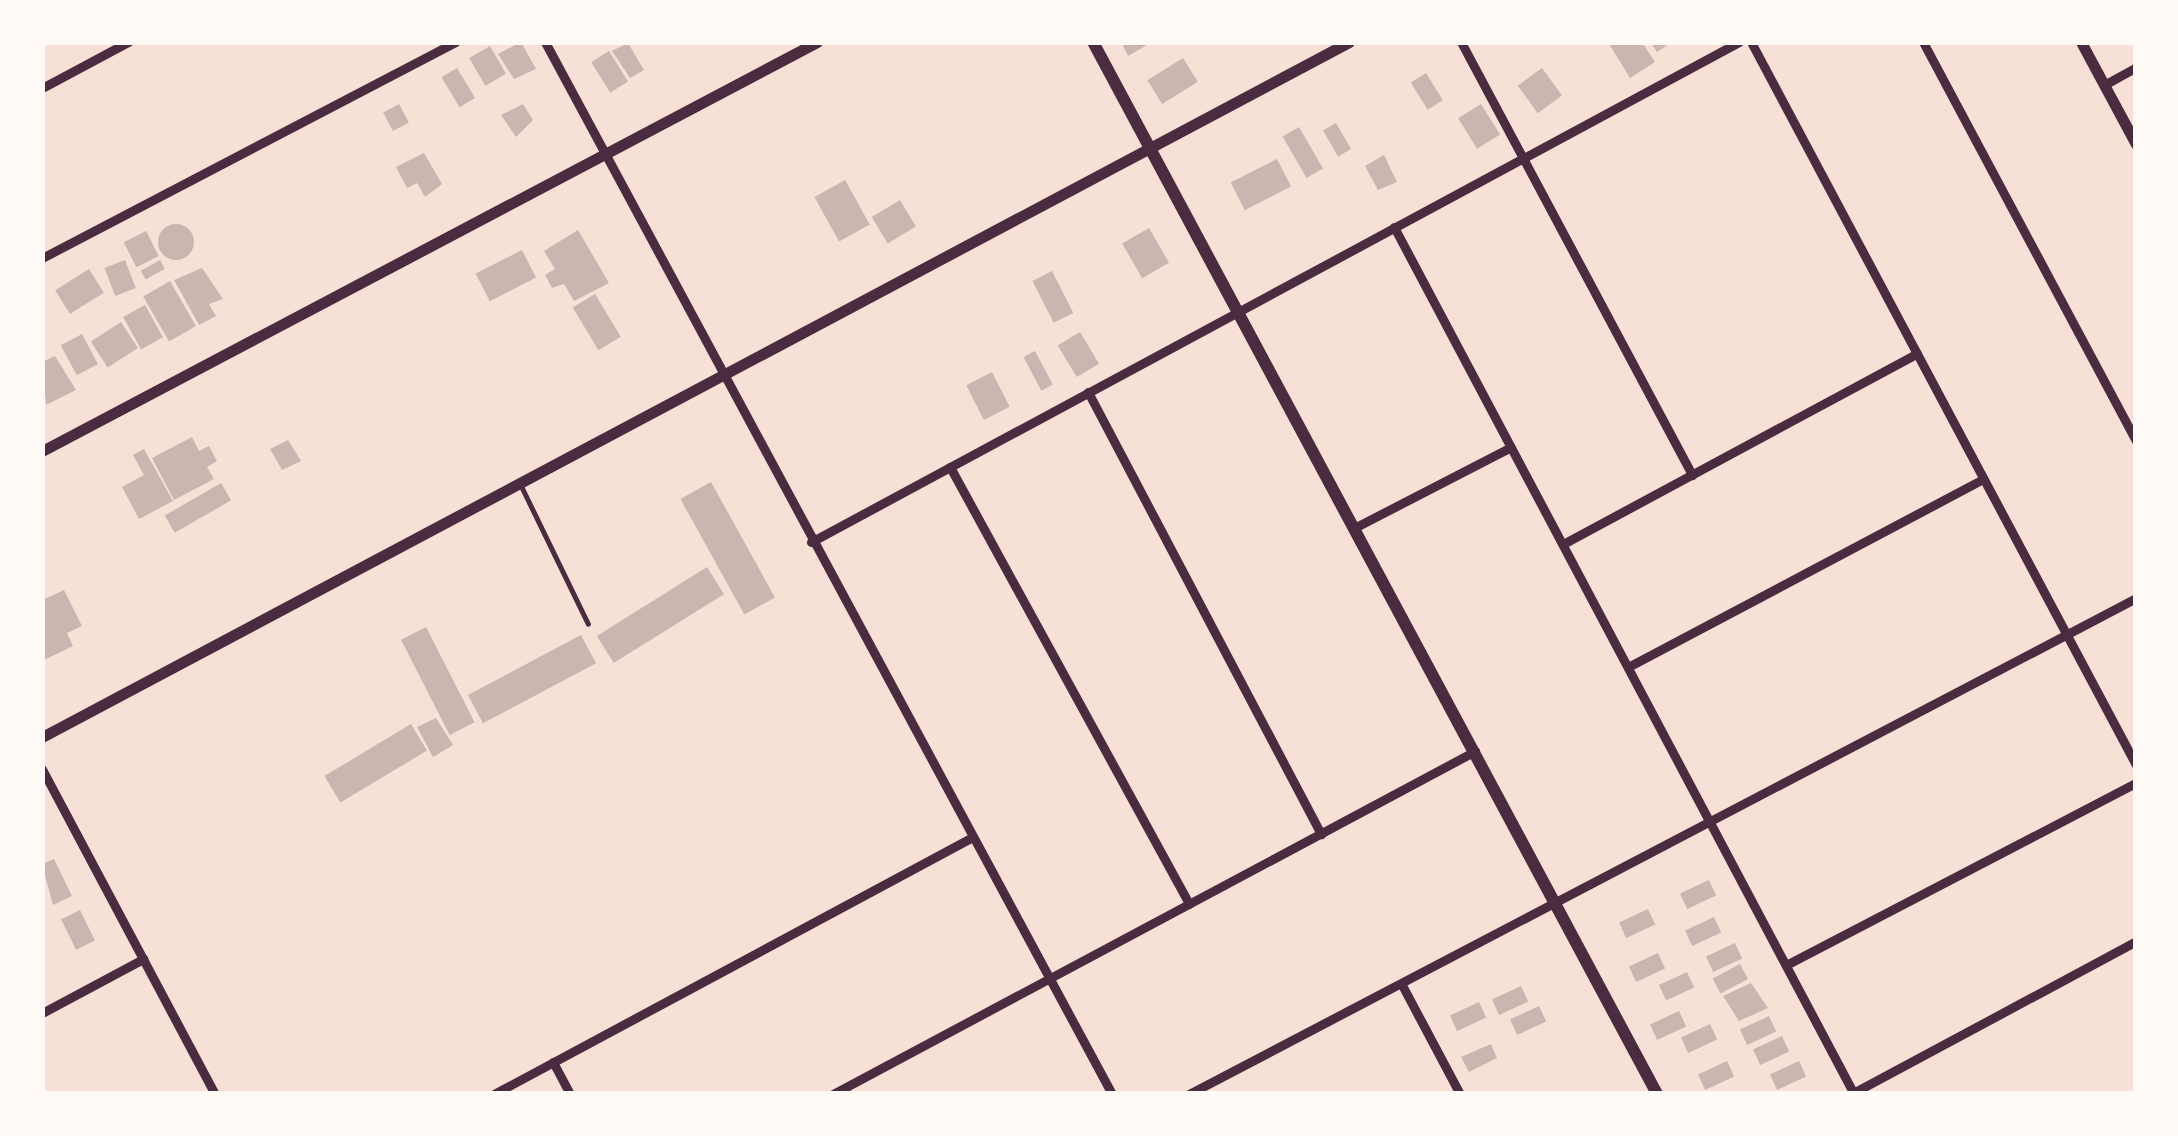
<!DOCTYPE html>
<style>
body{margin:0}
#map{position:relative;width:2178px;height:1136px;overflow:hidden;background:#f7e1d7;font-family:"Zilla Slab",serif}
div>[style]{position:absolute}
.building>*{inset:0;background:#ccb4b1;transform-origin:0 0}
.round{border-radius:50%}
.service>*{height:5px;margin:-2.5px;padding:0 2.5px;transform-origin:2.5px;border-radius:2.5px;background:#4a2c40}
.minor>*{height:9px;margin:-4.5px;padding:0 4.5px;transform-origin:4.5px;border-radius:4.5px;background:#4a2c40}
.tertiary>*{height:11px;margin:-5.5px;padding:0 5.5px;transform-origin:5.5px;border-radius:5.5px;background:#4a2c40}
.secondary>*{height:12px;margin:-6px;padding:0 6px;transform-origin:6px;border-radius:6px;background:#4a2c40}
span{translate:-50% -50%;white-space:nowrap;text-align:center;line-height:1.15;-webkit-text-stroke:8px #fffaf5;paint-order:stroke}
.frame{position:absolute;inset:0;border:45px solid #fffaf5;pointer-events:none}
</style>
<div id="map">
<div class="building">
<div style="clip-path:polygon(521px 42px,536px 69px,514px 79px,498px 54px)"></div>
<div style="clip-path:polygon(1121px 42px,1152px 42px,1128px 56px)"></div>
<div style="clip-path:polygon(1608px 42px,1642px 42px,1655px 62px,1630px 78px)"></div>
<div style="clip-path:polygon(1650px 42px,1672px 42px,1657px 52px)"></div>
<div style="clip-path:polygon(628px 43px,644px 70px,630px 78px,612px 51px)"></div>
<div style="left:490px;top:46px;width:32px;height:24px;rotate:60deg"></div>
<div style="left:609px;top:51px;width:36px;height:21px;rotate:58deg"></div>
<div style="left:1183px;top:58px;width:28px;height:42px;rotate:58deg"></div>
<div style="left:457px;top:68px;width:35px;height:18px;rotate:59deg"></div>
<div style="left:1542px;top:68px;width:34px;height:30px;rotate:54deg"></div>
<div style="left:1426px;top:73px;width:32px;height:18px;rotate:58deg"></div>
<div style="left:399px;top:104px;width:21px;height:18px;rotate:62deg"></div>
<div style="clip-path:polygon(523px 104px,533px 120px,516px 137px,501px 115px)"></div>
<div style="left:1481px;top:104px;width:36px;height:27px;rotate:58deg"></div>
<div style="left:1336px;top:123px;width:30px;height:15px;rotate:60deg"></div>
<div style="left:1299px;top:127px;width:48px;height:19px;rotate:60deg"></div>
<div style="clip-path:polygon(424px 153px,442px 184px,425px 197px,417px 183px,407px 188px,396px 167px)"></div>
<div style="clip-path:polygon(1384px 155px,1397px 182px,1378px 190px,1365px 166px)"></div>
<div style="left:1277px;top:159px;width:31px;height:52px;rotate:63deg"></div>
<div style="left:845px;top:180px;width:51px;height:35px;rotate:61deg"></div>
<div style="left:900px;top:200px;width:31px;height:33px;rotate:59deg"></div>
<div class="round" style="left:158px;top:224px;width:36px;height:36px"></div>
<div style="left:1149px;top:228px;width:40px;height:31px;rotate:60deg"></div>
<div style="clip-path:polygon(578px 230px,609px 283px,574px 301px,564px 284px,552px 288px,545px 275px,555px 269px,544px 251px)"></div>
<div style="left:146px;top:231px;width:28px;height:25px;rotate:63deg"></div>
<div style="left:522px;top:250px;width:31px;height:52px;rotate:63deg"></div>
<div style="left:125px;top:260px;width:30px;height:22px;rotate:69deg"></div>
<div style="left:160px;top:260px;width:10px;height:22px;rotate:61deg"></div>
<div style="clip-path:polygon(202px 268px,223px 299px,209px 304px,216px 316px,199px 325px,174px 280px)"></div>
<div style="left:89px;top:269px;width:28px;height:40px;rotate:58deg"></div>
<div style="left:1052px;top:271px;width:47px;height:22px;rotate:63deg"></div>
<div style="left:170px;top:281px;width:52px;height:31px;rotate:60deg"></div>
<div style="left:595px;top:294px;width:50px;height:26px;rotate:59deg"></div>
<div style="left:145px;top:305px;width:37px;height:25px;rotate:61deg"></div>
<div style="left:121px;top:322px;width:31px;height:36px;rotate:57deg"></div>
<div style="left:1080px;top:332px;width:37px;height:26px;rotate:59deg"></div>
<div style="left:82px;top:334px;width:34px;height:24px;rotate:62deg"></div>
<div style="left:1035px;top:351px;width:38px;height:13px;rotate:62deg"></div>
<div style="clip-path:polygon(55px 356px,76px 390px,46px 405px,42px 362px)"></div>
<div style="left:992px;top:372px;width:39px;height:29px;rotate:63deg"></div>
<div style="clip-path:polygon(192px 437px,199px 451px,209px 446px,217px 461px,207px 467px,214px 479px,174px 500px,152px 458px)"></div>
<div style="clip-path:polygon(288px 440px,301px 461px,282px 470px,270px 449px)"></div>
<div style="clip-path:polygon(144px 449px,173px 501px,139px 519px,122px 487px,144px 475px,133px 455px)"></div>
<div style="left:711px;top:482px;width:132px;height:35px;rotate:61deg"></div>
<div style="left:221px;top:483px;width:20px;height:65px;rotate:60deg"></div>
<div style="left:707px;top:567px;width:32px;height:130px;rotate:58deg"></div>
<div style="clip-path:polygon(64px 590px,82px 626px,67px 633px,73px 646px,42px 661px,42px 600px)"></div>
<div style="left:426px;top:627px;width:107px;height:28px;rotate:63deg"></div>
<div style="left:581px;top:635px;width:32px;height:128px;rotate:62deg"></div>
<div style="clip-path:polygon(436px 718px,453px 745px,433px 757px,417px 727px)"></div>
<div style="left:411px;top:724px;width:31px;height:101px;rotate:59deg"></div>
<div style="clip-path:polygon(54px 859px,72px 896px,53px 905px,42px 864px)"></div>
<div style="left:1709px;top:880px;width:17px;height:32px;rotate:65deg"></div>
<div style="left:1648px;top:909px;width:17px;height:32px;rotate:65deg"></div>
<div style="left:80px;top:910px;width:34px;height:21px;rotate:64deg"></div>
<div style="left:1714px;top:917px;width:17px;height:32px;rotate:65deg"></div>
<div style="left:1735px;top:943px;width:17px;height:32px;rotate:65deg"></div>
<div style="left:1658px;top:953px;width:17px;height:32px;rotate:65deg"></div>
<div style="left:1740px;top:964px;width:17px;height:31px;rotate:62deg"></div>
<div style="left:1687px;top:972px;width:17px;height:31px;rotate:65deg"></div>
<div style="clip-path:polygon(1751px 983px,1768px 1008px,1739px 1021px,1723px 996px)"></div>
<div style="left:1521px;top:986px;width:17px;height:32px;rotate:65deg"></div>
<div style="left:1479px;top:1002px;width:17px;height:32px;rotate:65deg"></div>
<div style="left:1539px;top:1006px;width:17px;height:32px;rotate:65deg"></div>
<div style="left:1679px;top:1011px;width:17px;height:32px;rotate:65deg"></div>
<div style="left:1769px;top:1016px;width:17px;height:32px;rotate:65deg"></div>
<div style="left:1710px;top:1024px;width:17px;height:32px;rotate:65deg"></div>
<div style="left:1782px;top:1036px;width:17px;height:32px;rotate:65deg"></div>
<div style="clip-path:polygon(1491px 1044px,1497px 1058px,1469px 1072px,1461px 1057px)"></div>
<div style="left:1727px;top:1061px;width:17px;height:32px;rotate:65deg"></div>
<div style="left:1799px;top:1061px;width:17px;height:32px;rotate:65deg"></div>
</div>
<div class="service">
<div style="left:521px;top:486px;width:153px;rotate:64.1deg"></div>
</div>
<div class="minor">
<div style="left:545px;top:42px;width:1195px;rotate:61.68deg"></div>
<div style="left:1461px;top:42px;width:491px;rotate:61.9deg"></div>
<div style="left:1751px;top:42px;width:819px;rotate:61.96deg"></div>
<div style="left:1923px;top:42px;width:452px;rotate:61.9deg"></div>
<div style="left:2104px;top:85px;width:37px;rotate:-29deg"></div>
<div style="left:42px;top:88px;width:98px;rotate:-28.1deg"></div>
<div style="left:1394px;top:227px;width:981px;rotate:62.05deg"></div>
<div style="left:42px;top:258px;width:467px;rotate:-27.6deg"></div>
<div style="left:1088px;top:392px;width:500px;rotate:62.2deg"></div>
<div style="left:950px;top:467px;width:498px;rotate:61.3deg"></div>
<div style="left:1356px;top:527px;width:174px;rotate:-27.3deg"></div>
<div style="left:811px;top:542px;width:1054px;rotate:-28.32deg"></div>
<div style="left:1563px;top:544px;width:402px;rotate:-28.3deg"></div>
<div style="left:1628px;top:667px;width:402px;rotate:-27.9deg"></div>
<div style="left:42px;top:769px;width:368px;rotate:62deg"></div>
<div style="left:1786px;top:965px;width:394px;rotate:-27.5deg"></div>
<div style="left:1402px;top:985px;width:123px;rotate:62deg"></div>
<div style="left:42px;top:1013px;width:115px;rotate:-28.1deg"></div>
<div style="left:553px;top:1062px;width:36px;rotate:62deg"></div>
<div style="left:1853px;top:1093px;width:321px;rotate:-28.2deg"></div>
<div style="left:494px;top:1094px;width:539px;rotate:-28.23deg"></div>
<div style="left:833px;top:1094px;width:728px;rotate:-28.11deg"></div>
<div style="left:1189px;top:1094px;width:1069px;rotate:-27.64deg"></div>
</div>
<div class="tertiary">
<div style="left:2081px;top:42px;width:116px;rotate:61.7deg"></div>
<div style="left:42px;top:451px;width:876px;rotate:-27.82deg"></div>
<div style="left:42px;top:737px;width:1480px;rotate:-28deg"></div>
</div>
<div class="secondary">
<div style="left:1093px;top:42px;width:1194px;rotate:61.8deg"></div>
</div>
<div class="frame"></div>
</div>
